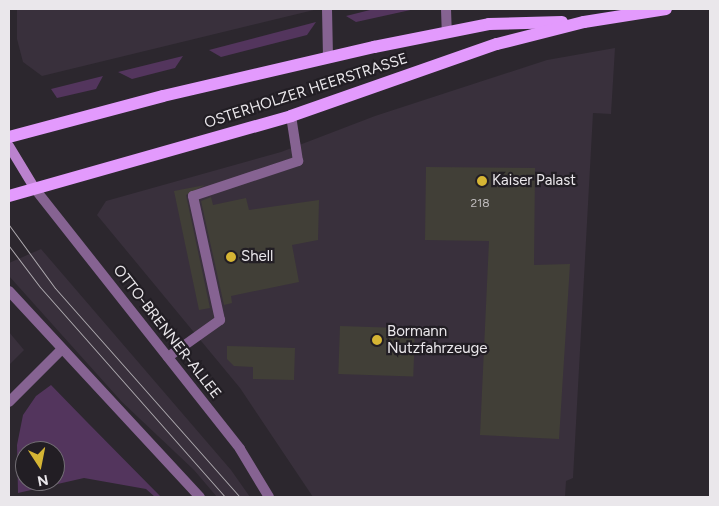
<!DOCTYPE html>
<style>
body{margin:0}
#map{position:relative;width:719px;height:506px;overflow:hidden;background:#2c272e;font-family:Figtree,sans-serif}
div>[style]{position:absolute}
.built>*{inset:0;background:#39303c}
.green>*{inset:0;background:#53355d}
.building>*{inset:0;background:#413f37;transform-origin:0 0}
.service>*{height:10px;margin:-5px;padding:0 5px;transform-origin:5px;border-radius:5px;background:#866392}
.minor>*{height:10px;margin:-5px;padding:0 5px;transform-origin:5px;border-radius:5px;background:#866392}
.tertiary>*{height:10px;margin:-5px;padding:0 5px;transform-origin:5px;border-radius:5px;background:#866392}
.secondary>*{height:10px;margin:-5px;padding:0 5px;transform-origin:5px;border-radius:5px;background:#bb82ce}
.primary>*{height:12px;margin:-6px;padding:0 6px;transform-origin:6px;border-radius:6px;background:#e39afd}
.tram>*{height:1px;margin:-0.5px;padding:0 0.5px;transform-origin:0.5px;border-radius:0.5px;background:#aeaaaf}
.dots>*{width:14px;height:14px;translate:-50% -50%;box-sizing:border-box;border:2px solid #221e24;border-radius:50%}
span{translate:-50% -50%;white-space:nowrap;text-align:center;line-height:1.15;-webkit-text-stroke:4.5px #221e24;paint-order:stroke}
.number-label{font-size:12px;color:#c0bdbe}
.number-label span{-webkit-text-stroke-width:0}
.street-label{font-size:15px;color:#eae7eb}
.poi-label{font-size:15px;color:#eae7eb}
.left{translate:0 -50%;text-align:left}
.frame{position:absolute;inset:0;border:10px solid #eae7eb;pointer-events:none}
.north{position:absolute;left:15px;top:441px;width:50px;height:50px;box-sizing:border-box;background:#221e24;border:1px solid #726e74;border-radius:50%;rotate:169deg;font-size:14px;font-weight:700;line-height:20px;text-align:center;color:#eae7eb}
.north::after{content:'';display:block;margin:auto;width:18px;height:22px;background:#d5b534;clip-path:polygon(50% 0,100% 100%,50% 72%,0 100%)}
</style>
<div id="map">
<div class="built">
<div style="clip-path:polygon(17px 9px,318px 9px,42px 76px,23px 62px,17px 39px)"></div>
<div style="clip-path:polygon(615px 48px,611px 114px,593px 113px,573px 478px,566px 481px,565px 497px,313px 497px,240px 388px,97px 215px,106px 201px,281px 152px,375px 116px,547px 60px)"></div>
<div style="clip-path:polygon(41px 249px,231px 470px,250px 497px,217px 497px,194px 470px,122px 402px,9px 276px,9px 263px)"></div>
<div style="clip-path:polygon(9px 332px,24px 350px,9px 365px)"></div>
</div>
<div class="green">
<div style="clip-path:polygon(374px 9px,415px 9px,356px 22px,346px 16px)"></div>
<div style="clip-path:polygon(316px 22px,307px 35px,221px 57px,209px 50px)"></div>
<div style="clip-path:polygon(183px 56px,175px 68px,132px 79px,118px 72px)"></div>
<div style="clip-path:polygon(103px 76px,96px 89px,57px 98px,51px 89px)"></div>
<div style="clip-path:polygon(evenodd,51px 385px,86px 421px,161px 497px,155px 497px,146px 489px,84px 478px,18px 493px,17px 445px,23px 415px,36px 396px,51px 385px,25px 451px,55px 451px,55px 481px,25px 481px,25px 451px)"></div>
</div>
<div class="building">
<div style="clip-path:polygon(426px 167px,535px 168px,534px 265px,570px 264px,559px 439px,480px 435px,489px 241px,425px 240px)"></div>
<div style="clip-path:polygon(205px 185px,186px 195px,210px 308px,199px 310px,174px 191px)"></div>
<div style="clip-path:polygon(211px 197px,213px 205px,246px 198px,249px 210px,319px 200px,318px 240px,292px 245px,299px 282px,231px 296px,232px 303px,224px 305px,201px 201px)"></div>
<div style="left:340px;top:326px;width:75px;height:48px;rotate:2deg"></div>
<div style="clip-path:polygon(227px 346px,295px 348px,294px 380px,253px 379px,253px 367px,234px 366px,227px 359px)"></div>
</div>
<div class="service">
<div style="left:327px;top:9px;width:48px;rotate:88.8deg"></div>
<div style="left:446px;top:9px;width:23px;rotate:88deg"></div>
<div style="left:168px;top:357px;width:64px;rotate:-35.4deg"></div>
<div style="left:220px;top:320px;width:127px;rotate:-102.3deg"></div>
<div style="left:193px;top:196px;width:111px;rotate:-18.4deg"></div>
<div style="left:298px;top:161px;width:46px;rotate:-98.8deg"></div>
</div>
<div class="minor">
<div style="left:9px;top:402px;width:75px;rotate:-45deg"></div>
</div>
<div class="tertiary">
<div style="left:35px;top:189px;width:331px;rotate:51.7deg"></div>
<div style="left:240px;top:449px;width:56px;rotate:58.9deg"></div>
<div style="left:9px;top:291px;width:281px;rotate:47.2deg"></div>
</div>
<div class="secondary">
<div style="left:9px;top:146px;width:50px;rotate:58.8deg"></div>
</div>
<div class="primary">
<div style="left:9px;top:137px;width:159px;rotate:-14.9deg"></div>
<div style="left:163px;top:96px;width:217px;rotate:-13.1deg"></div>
<div style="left:374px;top:47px;width:117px;rotate:-11.3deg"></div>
<div style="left:489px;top:24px;width:73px;rotate:-1.6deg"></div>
<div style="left:9px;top:196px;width:293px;rotate:-15.8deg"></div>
<div style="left:291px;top:116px;width:218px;rotate:-19.3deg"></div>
<div style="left:497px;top:44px;width:90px;rotate:-14.2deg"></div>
<div style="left:584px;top:22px;width:83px;rotate:-9deg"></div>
</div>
<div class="tram">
<div style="left:9px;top:225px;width:78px;rotate:53.9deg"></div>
<div style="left:55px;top:288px;width:279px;rotate:48.5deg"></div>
<div style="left:9px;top:246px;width:51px;rotate:52.9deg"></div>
<div style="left:40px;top:287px;width:280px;rotate:48.6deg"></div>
</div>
<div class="dots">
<div style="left:482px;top:181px;background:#d5b534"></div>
<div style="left:231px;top:257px;background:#d5b534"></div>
<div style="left:377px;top:340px;background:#d5b534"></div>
</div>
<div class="number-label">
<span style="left:480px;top:204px">218</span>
</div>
<div class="street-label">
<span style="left:306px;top:91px;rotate:-18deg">OSTERHOLZER HEERSTRASSE</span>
<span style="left:167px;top:332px;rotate:52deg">OTTO-BRENNER-ALLEE</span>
</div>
<div class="poi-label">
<span class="left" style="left:492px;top:181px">Kaiser Palast</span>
<span class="left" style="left:241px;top:257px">Shell</span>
<span class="left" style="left:387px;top:340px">Bormann<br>Nutzfahrzeuge</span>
</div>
<div class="frame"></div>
<div class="north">N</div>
</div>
